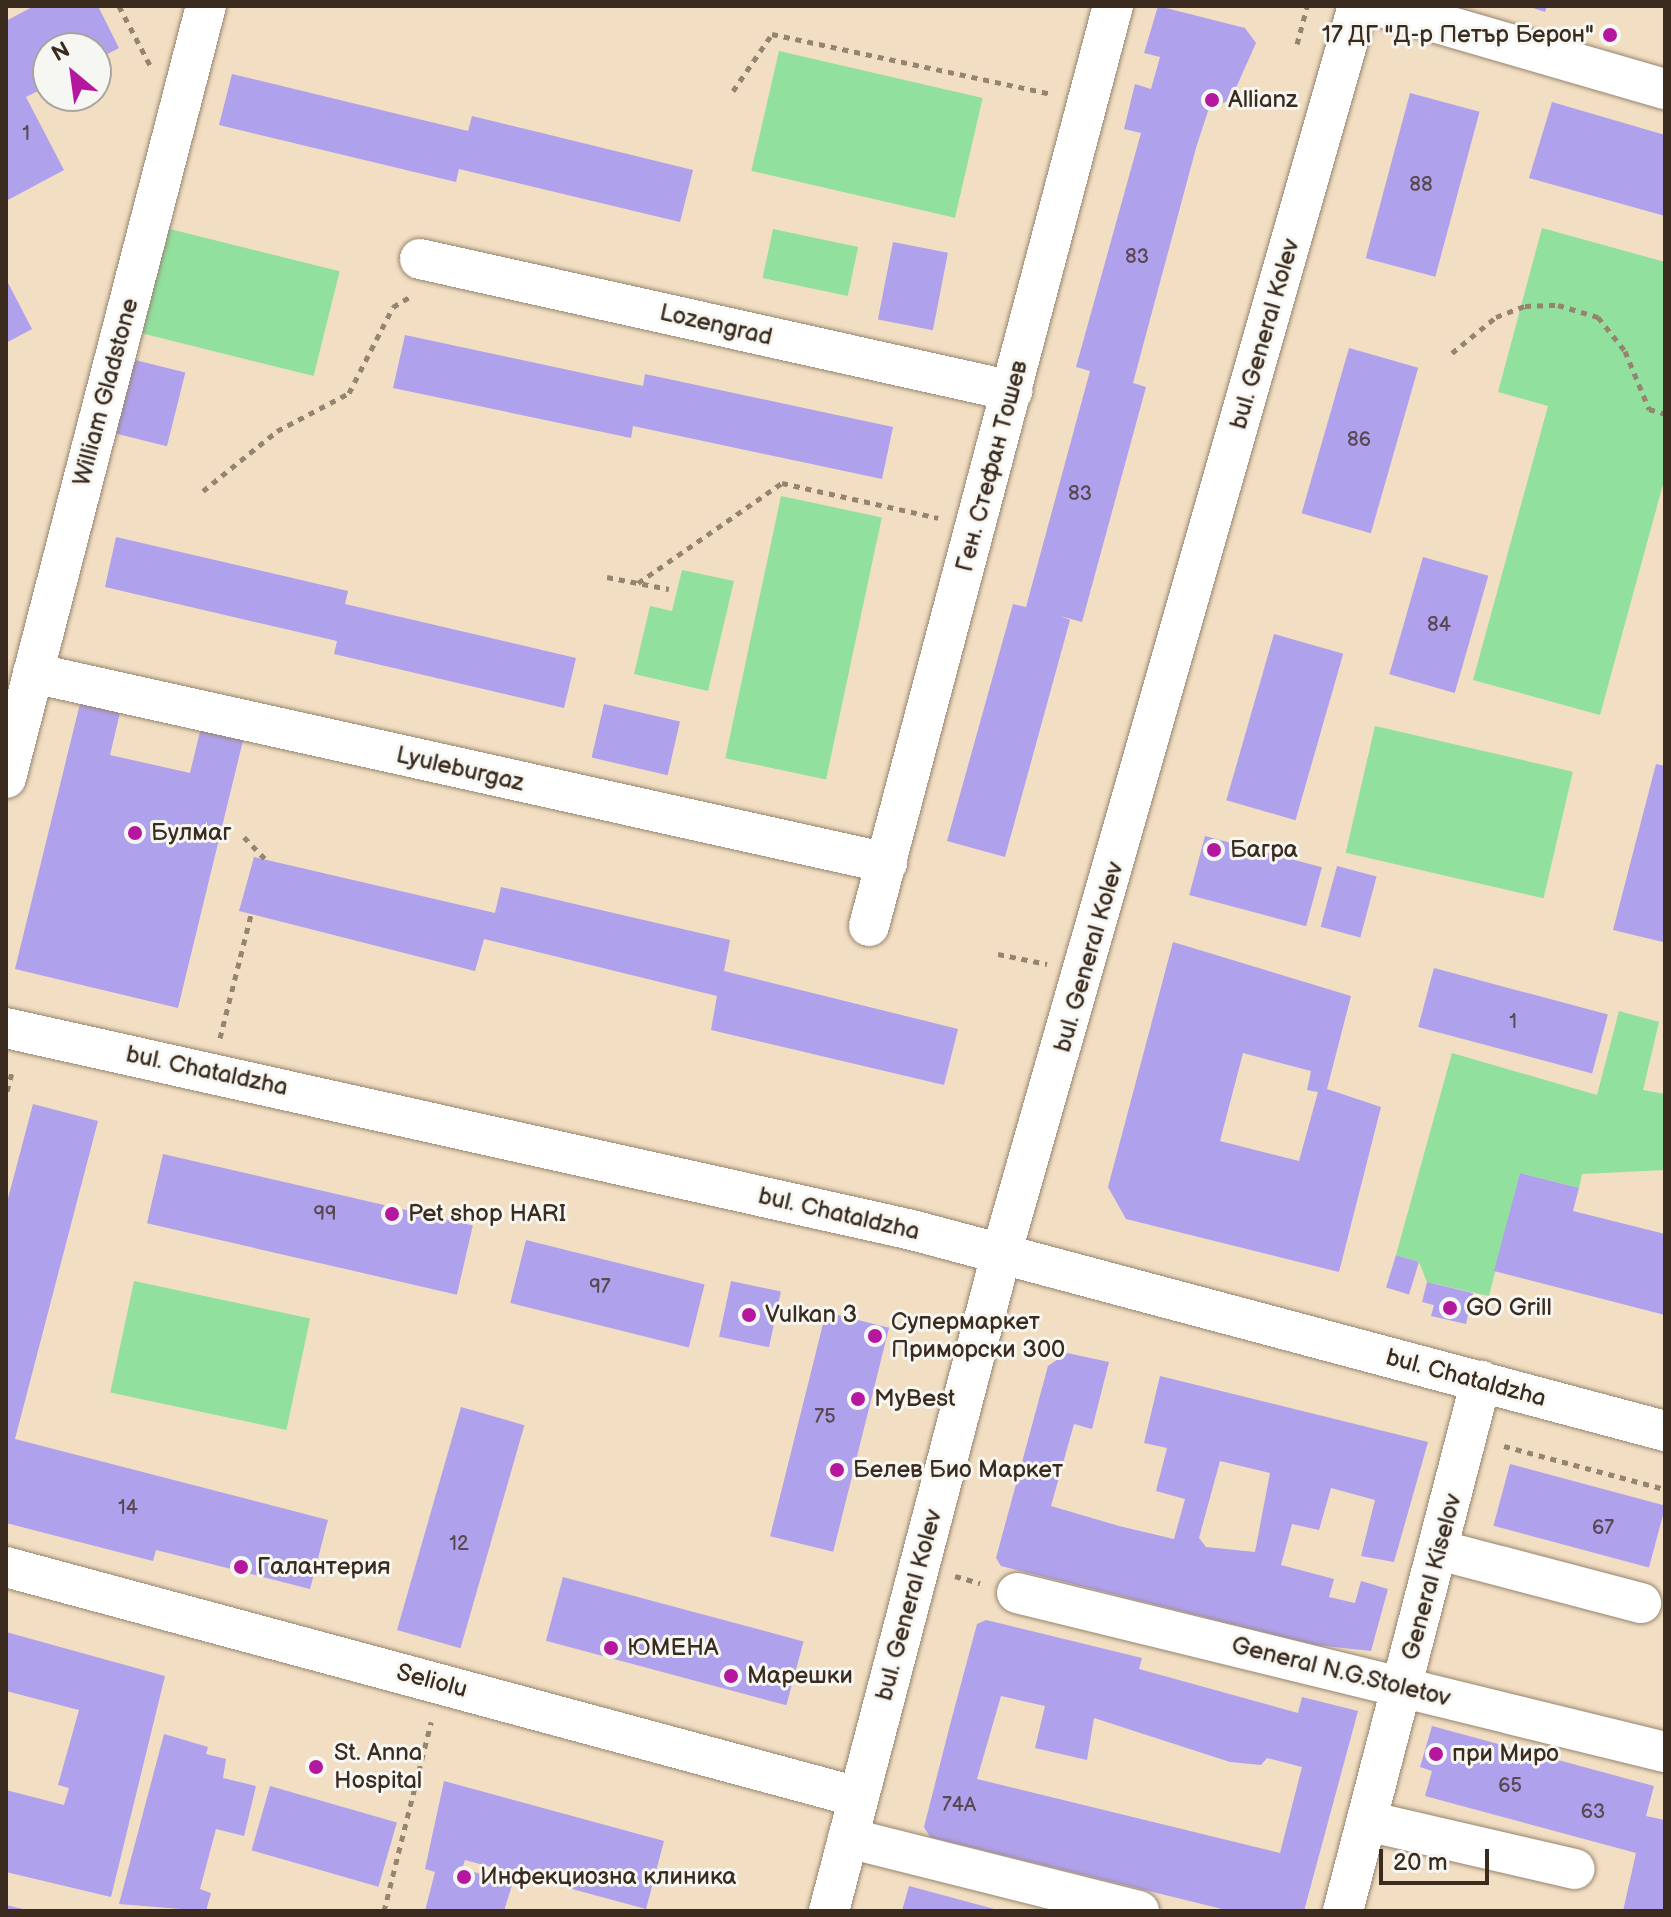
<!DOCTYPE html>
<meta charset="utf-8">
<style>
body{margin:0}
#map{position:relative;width:1671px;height:1917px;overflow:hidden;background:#f2dec2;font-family:"Balsamiq Sans",sans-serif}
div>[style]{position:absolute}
.green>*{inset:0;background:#91e09e;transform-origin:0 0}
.building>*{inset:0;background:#b0a1ec;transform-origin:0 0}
.path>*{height:5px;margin-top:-2.5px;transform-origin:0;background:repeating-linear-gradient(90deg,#968470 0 6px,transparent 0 12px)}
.roads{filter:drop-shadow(0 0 2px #968470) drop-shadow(0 0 2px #968470)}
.minor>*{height:40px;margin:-20px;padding:0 20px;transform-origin:20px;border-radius:20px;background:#fff}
.dots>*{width:22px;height:22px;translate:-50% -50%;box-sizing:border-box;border:4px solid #f6f6f2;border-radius:50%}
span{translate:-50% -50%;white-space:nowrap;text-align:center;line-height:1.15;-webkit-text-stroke:6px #f6f6f2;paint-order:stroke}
.number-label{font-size:20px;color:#584852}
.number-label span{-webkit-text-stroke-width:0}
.poi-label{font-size:24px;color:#3b2a1e}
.right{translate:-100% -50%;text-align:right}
.left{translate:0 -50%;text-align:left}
.street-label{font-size:24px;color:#3b2a1e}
.frame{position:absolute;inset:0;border:8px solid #3b2a1e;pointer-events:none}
.north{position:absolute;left:32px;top:32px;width:80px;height:80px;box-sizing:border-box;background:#f6f6f2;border:2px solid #aba49d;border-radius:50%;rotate:331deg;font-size:22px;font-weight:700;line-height:32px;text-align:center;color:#3b2a1e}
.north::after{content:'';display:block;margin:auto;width:28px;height:36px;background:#b5179e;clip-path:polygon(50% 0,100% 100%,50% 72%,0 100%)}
.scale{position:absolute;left:1379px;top:1849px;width:110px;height:36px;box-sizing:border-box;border:4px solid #3b2a1e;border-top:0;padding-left:10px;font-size:24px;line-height:28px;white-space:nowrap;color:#3b2a1e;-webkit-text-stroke:6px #f6f6f2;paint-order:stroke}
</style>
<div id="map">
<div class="green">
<div style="left:779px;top:51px;width:209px;height:123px;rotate:13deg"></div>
<div style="left:166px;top:228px;width:179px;height:108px;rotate:14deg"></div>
<div style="clip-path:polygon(1542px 228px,1665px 262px,1665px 477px,1600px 715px,1473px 680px,1548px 406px,1498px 392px)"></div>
<div style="left:773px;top:229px;width:87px;height:50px;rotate:12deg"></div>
<div style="left:781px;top:496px;width:103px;height:268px;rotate:12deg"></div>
<div style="clip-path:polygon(682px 570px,734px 581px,708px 691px,634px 674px,650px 606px,672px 611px)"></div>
<div style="left:1375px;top:726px;width:203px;height:130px;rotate:13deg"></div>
<div style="clip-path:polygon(1619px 1011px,1659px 1022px,1643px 1090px,1665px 1094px,1665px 1170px,1582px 1174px,1579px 1188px,1520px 1173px,1489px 1296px,1427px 1282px,1419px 1262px,1396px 1255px,1452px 1053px,1597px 1095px)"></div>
<div style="left:134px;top:1281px;width:180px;height:114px;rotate:12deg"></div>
</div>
<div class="building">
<div style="clip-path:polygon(34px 6px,98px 6px,119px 48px,96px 60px,96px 48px,48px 48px,48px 86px,26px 97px,64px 170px,6px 201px,6px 21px)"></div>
<div style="clip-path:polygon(1158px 6px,1245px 28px,1256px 43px,1231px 99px,1208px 111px,1196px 148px,1133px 383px,1146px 387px,1082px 622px,1060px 616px,1070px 620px,1005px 857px,947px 841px,1013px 604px,1026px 607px,1090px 371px,1076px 367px,1141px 133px,1124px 129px,1135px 84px,1151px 89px,1160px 57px,1144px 53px)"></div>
<div style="clip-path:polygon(1527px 6px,1547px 6px,1545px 12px)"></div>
<div style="clip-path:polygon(232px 74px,468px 131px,472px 116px,693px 170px,680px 222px,459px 169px,456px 182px,219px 125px)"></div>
<div style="left:1410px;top:93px;width:72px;height:171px;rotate:15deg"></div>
<div style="clip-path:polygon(1552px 102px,1665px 135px,1665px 216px,1529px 178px)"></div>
<div style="left:893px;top:242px;width:56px;height:79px;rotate:11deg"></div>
<div style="clip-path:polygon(6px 279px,32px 329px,6px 343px)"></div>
<div style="clip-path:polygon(405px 335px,643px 386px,645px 374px,893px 427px,882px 479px,633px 426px,631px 438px,393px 388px)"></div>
<div style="left:1349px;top:348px;width:72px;height:172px;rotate:16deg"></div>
<div style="left:131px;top:359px;width:56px;height:76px;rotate:14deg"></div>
<div style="clip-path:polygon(116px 537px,348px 591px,345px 604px,576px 658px,564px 708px,334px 654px,337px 641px,105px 587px)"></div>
<div style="left:1423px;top:557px;width:68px;height:122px;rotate:16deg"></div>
<div style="left:1274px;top:634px;width:72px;height:173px;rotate:16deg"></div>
<div style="clip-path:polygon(83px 691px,123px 700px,110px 755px,190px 773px,203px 719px,246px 728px,178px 1008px,15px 969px)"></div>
<div style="left:604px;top:704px;width:78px;height:55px;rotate:13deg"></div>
<div style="clip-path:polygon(1656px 764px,1665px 766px,1663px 942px,1613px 930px)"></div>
<div style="left:1205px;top:836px;width:121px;height:61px;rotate:15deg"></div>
<div style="clip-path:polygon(254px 857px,495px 913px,501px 887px,730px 940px,724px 971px,958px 1029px,944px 1085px,711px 1030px,717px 996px,484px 939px,475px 971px,239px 911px)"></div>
<div style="left:1337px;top:866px;width:41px;height:63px;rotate:15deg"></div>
<div style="clip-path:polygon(evenodd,1173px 942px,1351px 996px,1327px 1089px,1381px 1107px,1339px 1272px,1126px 1219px,1108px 1187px,1173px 942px,1243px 1053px,1311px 1071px,1307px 1090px,1318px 1092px,1299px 1161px,1220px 1141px,1243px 1053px)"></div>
<div style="left:1434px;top:968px;width:180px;height:61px;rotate:15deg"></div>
<div style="clip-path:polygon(33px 1104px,98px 1121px,15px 1439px,328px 1520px,310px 1589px,156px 1550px,153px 1561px,6px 1523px,6px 1206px)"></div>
<div style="left:163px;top:1154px;width:318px;height:71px;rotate:13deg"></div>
<div style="clip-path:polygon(1520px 1173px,1579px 1188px,1573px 1211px,1665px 1234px,1665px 1315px,1494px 1271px)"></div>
<div style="left:526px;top:1240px;width:184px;height:65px;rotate:14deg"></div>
<div style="left:1396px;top:1255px;width:24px;height:34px;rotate:17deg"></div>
<div style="left:731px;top:1281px;width:51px;height:57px;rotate:12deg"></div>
<div style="clip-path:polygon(1427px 1282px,1473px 1293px,1466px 1324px,1431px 1316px,1434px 1305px,1422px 1302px)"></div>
<div style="left:826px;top:1312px;width:65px;height:231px;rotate:14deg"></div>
<div style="clip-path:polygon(evenodd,1067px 1353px,1109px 1362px,1092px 1429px,1074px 1424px,1051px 1506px,1119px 1526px,1174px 1539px,1185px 1499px,1156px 1491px,1167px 1448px,1144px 1443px,1160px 1376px,1428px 1442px,1394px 1562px,1361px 1556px,1375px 1500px,1331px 1488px,1319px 1530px,1292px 1524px,1281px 1565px,1334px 1579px,1329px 1597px,1355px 1603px,1361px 1581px,1388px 1589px,1371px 1651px,1316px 1645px,1001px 1566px,996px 1558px,1048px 1366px,1067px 1353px,1220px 1461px,1270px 1473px,1255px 1552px,1206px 1547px,1199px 1538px,1220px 1461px)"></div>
<div style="left:461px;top:1407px;width:66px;height:232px;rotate:16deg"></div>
<div style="left:1510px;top:1464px;width:161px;height:64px;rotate:15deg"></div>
<div style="left:563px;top:1577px;width:249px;height:66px;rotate:15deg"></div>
<div style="clip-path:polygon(evenodd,986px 1620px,1142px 1658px,1139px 1669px,1298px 1713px,1302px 1697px,1358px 1711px,1304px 1911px,1230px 1911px,930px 1837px,924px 1827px,950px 1725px,977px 1624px,986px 1620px,1001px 1696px,1045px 1706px,1035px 1748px,1087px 1760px,1094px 1718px,1230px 1762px,1261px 1765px,1267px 1758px,1302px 1767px,1280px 1853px,977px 1779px,1001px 1696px)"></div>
<div style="clip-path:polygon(6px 1632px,165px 1676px,111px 1897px,6px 1872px,6px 1790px,64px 1805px,69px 1788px,58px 1785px,79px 1710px,6px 1691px)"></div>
<div style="clip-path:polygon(1432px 1726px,1654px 1786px,1646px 1816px,1665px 1820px,1665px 1911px,1623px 1911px,1636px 1853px,1425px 1796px,1432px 1771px,1420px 1767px)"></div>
<div style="clip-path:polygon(164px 1734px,208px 1747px,206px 1754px,226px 1759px,223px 1778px,256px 1786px,244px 1836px,216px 1829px,200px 1889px,211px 1893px,206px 1911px,119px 1904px)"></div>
<div style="clip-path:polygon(444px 1781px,664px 1841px,646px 1909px,465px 1860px,462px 1869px,513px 1882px,504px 1911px,425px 1911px,435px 1872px,425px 1869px)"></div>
<div style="left:270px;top:1786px;width:132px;height:67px;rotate:16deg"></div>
<div style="clip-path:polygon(909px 1886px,998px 1910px,998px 1911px,902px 1911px)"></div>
<div style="clip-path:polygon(6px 1905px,27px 1910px,27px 1911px,6px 1911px)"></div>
</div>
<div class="path">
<div style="left:119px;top:6px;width:67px;rotate:62.3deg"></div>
<div style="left:1297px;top:44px;width:39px;rotate:-75deg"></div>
<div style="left:733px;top:91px;width:69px;rotate:-55.6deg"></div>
<div style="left:772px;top:34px;width:286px;rotate:12.1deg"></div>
<div style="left:1452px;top:353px;width:57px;rotate:-39.3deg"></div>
<div style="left:1496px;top:317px;width:31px;rotate:-21deg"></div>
<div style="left:1525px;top:306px;width:33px;rotate:-2deg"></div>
<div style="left:1558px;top:305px;width:42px;rotate:16.7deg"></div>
<div style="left:1598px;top:317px;width:43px;rotate:51.5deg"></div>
<div style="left:1625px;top:351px;width:63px;rotate:67.5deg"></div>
<div style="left:1649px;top:409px;width:17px;rotate:17deg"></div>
<div style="left:203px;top:491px;width:95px;rotate:-39deg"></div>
<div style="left:277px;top:431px;width:81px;rotate:-27.8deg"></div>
<div style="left:349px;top:393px;width:97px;rotate:-62.9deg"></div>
<div style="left:393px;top:307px;width:21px;rotate:-31deg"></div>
<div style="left:607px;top:577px;width:63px;rotate:11deg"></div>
<div style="left:638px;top:583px;width:175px;rotate:-34.8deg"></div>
<div style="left:782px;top:483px;width:160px;rotate:12.6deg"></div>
<div style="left:244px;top:837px;width:30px;rotate:46deg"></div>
<div style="left:998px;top:954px;width:50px;rotate:11.5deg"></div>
<div style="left:220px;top:1038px;width:127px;rotate:-75.9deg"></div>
<div style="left:7px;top:1091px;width:23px;rotate:-75deg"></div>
<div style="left:1504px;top:1446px;width:167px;rotate:15deg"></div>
<div style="left:955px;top:1576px;width:26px;rotate:16deg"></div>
<div style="left:384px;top:1911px;width:195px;rotate:-76deg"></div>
</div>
<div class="roads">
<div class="minor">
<div style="left:1379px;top:6px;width:298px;rotate:16.2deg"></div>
<div style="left:420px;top:259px;width:607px;rotate:12.57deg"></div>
<div style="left:33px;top:673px;width:875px;rotate:12.54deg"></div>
<div style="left:6px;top:778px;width:797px;rotate:-75.48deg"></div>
<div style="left:869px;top:926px;width:952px;rotate:-75.15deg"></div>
<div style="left:6px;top:1028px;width:928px;rotate:12.57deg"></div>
<div style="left:912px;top:1230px;width:779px;rotate:14.95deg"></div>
<div style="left:1439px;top:1550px;width:209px;rotate:14.7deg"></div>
<div style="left:6px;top:1567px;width:882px;rotate:15.11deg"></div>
<div style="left:1017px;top:1593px;width:667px;rotate:13.79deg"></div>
<div style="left:1367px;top:1821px;width:213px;rotate:13deg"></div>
<div style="left:848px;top:1838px;width:300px;rotate:14.1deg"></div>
<div style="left:829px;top:1911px;width:678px;rotate:-75.31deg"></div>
<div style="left:1001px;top:1255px;width:1299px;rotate:-74.05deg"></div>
<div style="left:1343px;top:1911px;width:548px;rotate:-75.41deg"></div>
</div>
</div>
<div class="dots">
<div style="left:1610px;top:35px;background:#b5179e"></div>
<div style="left:1212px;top:100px;background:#b5179e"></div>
<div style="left:135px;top:833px;background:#b5179e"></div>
<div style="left:1214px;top:850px;background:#b5179e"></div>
<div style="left:392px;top:1214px;background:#b5179e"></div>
<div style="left:1450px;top:1308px;background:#b5179e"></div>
<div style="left:749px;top:1315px;background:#b5179e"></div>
<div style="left:875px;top:1336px;background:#b5179e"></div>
<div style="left:858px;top:1399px;background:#b5179e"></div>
<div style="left:837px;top:1470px;background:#b5179e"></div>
<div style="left:241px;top:1567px;background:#b5179e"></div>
<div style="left:611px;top:1648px;background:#b5179e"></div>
<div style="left:731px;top:1676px;background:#b5179e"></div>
<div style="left:1436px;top:1754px;background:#b5179e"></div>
<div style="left:316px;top:1767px;background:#b5179e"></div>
<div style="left:464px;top:1877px;background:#b5179e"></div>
</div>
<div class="number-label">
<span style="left:26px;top:134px">1</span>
<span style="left:1421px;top:185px">88</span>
<span style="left:1137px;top:257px">83</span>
<span style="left:1359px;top:440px">86</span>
<span style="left:1080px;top:494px">83</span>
<span style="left:1439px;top:625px">84</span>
<span style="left:1513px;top:1022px">1</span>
<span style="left:325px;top:1214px">99</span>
<span style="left:600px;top:1287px">97</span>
<span style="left:825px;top:1417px">75</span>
<span style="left:128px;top:1508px">14</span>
<span style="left:1603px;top:1528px">67</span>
<span style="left:459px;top:1544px">12</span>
<span style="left:1510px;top:1786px">65</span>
<span style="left:959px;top:1805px">74А</span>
<span style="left:1593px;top:1812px">63</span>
</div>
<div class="poi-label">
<span class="right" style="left:1594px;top:35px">17 ДГ "Д-р Петър Берон"</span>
<span class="left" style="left:1228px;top:100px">Allianz</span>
<span class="left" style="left:151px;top:833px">Булмаг</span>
<span class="left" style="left:1230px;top:850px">Багра</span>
<span class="left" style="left:408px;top:1214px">Pet shop HARI</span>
<span class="left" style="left:1466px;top:1308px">GO Grill</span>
<span class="left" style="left:765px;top:1315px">Vulkan 3</span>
<span class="left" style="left:891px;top:1336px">Супермаркет<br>Приморски 300</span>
<span class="left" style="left:874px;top:1399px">MyBest</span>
<span class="left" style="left:853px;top:1470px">Белев Био Маркет</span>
<span class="left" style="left:257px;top:1567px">Галантерия</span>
<span class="left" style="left:627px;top:1648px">ЮМЕНА</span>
<span class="left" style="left:747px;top:1676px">Марешки</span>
<span class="left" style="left:334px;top:1767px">St. Anna<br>Hospital</span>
<span class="left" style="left:1452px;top:1754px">при Миро</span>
<span class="left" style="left:480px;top:1877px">Инфекциозна клиника</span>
</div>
<div class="street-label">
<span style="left:716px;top:325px;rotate:13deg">Lozengrad</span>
<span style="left:1265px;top:334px;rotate:-74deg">bul. General Kolev</span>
<span style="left:106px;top:392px;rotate:-75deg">William Gladstone</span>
<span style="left:992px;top:466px;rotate:-75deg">Ген. Стефан Тошев</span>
<span style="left:460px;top:769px;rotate:13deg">Lyuleburgaz</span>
<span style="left:1089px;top:957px;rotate:-74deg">bul. General Kolev</span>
<span style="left:207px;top:1071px;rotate:12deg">bul. Chataldzha</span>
<span style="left:839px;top:1214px;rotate:13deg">bul. Chataldzha</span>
<span style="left:1466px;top:1378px;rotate:15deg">bul. Chataldzha</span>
<span style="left:1432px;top:1577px;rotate:-75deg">General Kiselov</span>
<span style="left:909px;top:1605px;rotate:-75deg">bul. General Kolev</span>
<span style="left:1341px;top:1672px;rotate:14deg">General N.G.Stoletov</span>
<span style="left:432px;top:1681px;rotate:15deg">Seliolu</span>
</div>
<div class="frame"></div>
<div class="north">N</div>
<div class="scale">20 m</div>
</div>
